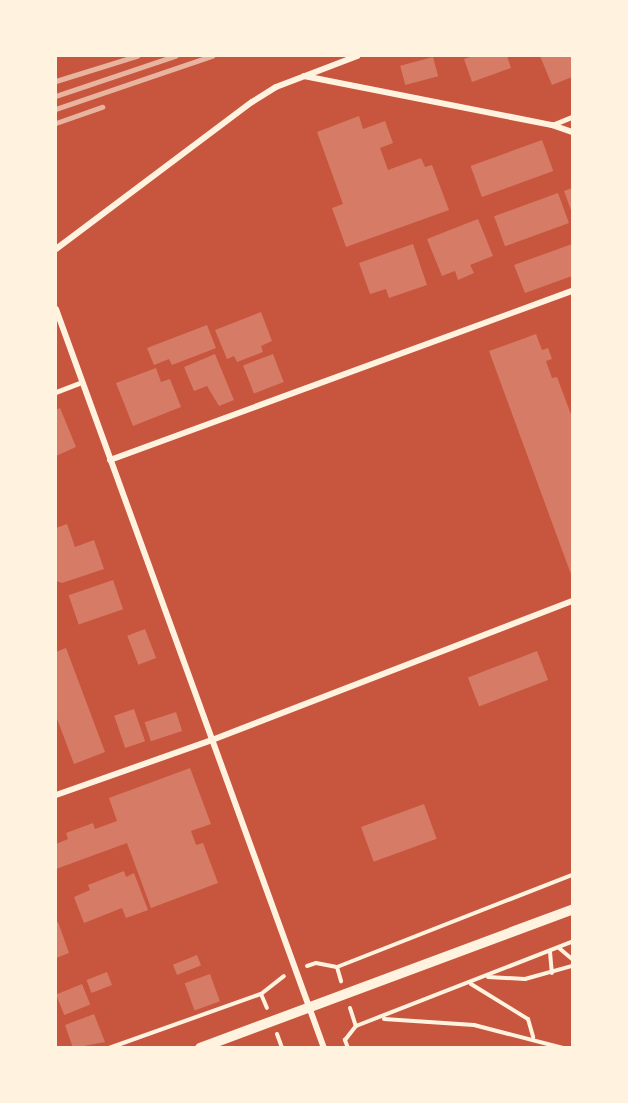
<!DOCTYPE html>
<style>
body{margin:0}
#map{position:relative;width:628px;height:1103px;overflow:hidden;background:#c8553d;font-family:Signika,sans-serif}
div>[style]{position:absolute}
.building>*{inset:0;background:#d67c66;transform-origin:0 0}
.path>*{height:4px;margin:-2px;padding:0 2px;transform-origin:2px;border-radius:2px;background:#fff3e0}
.service>*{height:4.5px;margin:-2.25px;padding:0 2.25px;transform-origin:2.25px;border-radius:2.25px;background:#fff3e0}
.minor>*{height:6px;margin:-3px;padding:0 3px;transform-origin:3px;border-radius:3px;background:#fff3e0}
.tertiary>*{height:10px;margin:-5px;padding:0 5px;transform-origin:5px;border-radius:5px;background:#fff3e0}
.rail>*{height:4.5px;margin:-2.25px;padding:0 2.25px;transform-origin:2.25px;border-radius:2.25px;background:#e9b49f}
span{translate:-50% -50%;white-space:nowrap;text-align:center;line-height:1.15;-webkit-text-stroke:4.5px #fff3e0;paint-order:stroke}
.frame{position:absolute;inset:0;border:57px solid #fff3e0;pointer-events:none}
</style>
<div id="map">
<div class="building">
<div style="clip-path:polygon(473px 56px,507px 56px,511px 68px,472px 82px,464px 59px)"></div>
<div style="clip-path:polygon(540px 56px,572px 56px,572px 77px,552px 85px)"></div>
<div style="left:433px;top:57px;width:20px;height:34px;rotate:75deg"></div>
<div style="clip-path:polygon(359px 116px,363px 129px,385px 121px,393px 143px,380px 148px,388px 170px,421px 158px,425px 167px,432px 165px,449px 210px,346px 247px,332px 208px,343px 204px,317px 132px)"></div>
<div style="left:542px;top:140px;width:33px;height:76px;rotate:70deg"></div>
<div style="clip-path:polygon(572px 188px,572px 213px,564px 191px)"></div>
<div style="left:558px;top:193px;width:32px;height:68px;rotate:70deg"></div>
<div style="clip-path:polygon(478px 219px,493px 256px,470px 265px,474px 273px,458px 280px,455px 271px,442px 276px,427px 239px)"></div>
<div style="clip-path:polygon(413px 244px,427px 285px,389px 298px,386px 289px,370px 294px,359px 263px)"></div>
<div style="clip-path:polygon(572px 244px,572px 276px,525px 293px,514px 265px)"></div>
<div style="clip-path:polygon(261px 312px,272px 341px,261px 346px,263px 352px,237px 362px,234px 356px,227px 359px,215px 330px)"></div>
<div style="clip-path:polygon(207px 325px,216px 348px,172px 365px,169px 359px,154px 365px,147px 348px)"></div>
<div style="clip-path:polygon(536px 334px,542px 350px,548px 348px,552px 359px,546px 361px,552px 378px,557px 377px,572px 417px,572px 577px,489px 351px)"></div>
<div style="clip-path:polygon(215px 354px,234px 400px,219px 406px,207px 386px,194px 391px,184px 367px)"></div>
<div style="left:273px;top:354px;width:30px;height:32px;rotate:69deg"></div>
<div style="clip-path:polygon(156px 368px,161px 382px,170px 379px,181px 407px,133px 426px,116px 383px)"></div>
<div style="clip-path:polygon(60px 408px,76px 447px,56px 456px,56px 410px)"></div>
<div style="clip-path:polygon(67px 524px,75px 547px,94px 540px,104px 569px,62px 583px,56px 581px,56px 528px)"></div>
<div style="left:113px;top:580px;width:31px;height:47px;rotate:71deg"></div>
<div style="left:145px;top:629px;width:31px;height:19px;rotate:69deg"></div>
<div style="clip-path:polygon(66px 648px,105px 752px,74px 764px,56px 716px,56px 652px)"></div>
<div style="left:537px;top:651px;width:31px;height:74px;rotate:69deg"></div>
<div style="left:134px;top:709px;width:34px;height:21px;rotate:71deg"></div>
<div style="left:176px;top:712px;width:20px;height:33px;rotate:72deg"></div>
<div style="clip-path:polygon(190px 768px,211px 824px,191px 831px,196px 845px,203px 843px,218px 883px,151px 908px,127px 843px,56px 869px,56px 844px,68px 839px,66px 833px,93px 823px,95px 829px,117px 821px,109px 798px)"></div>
<div style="left:424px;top:804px;width:37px;height:67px;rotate:70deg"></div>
<div style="clip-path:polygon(124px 871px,126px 877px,134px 873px,148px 910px,126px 918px,122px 908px,84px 923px,74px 897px,90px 890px,88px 885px)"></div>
<div style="clip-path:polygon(58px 922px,69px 953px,56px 958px,56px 923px)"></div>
<div style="left:197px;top:955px;width:11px;height:26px;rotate:68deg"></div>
<div style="left:107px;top:972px;width:14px;height:22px;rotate:69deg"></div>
<div style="left:210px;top:974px;width:29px;height:27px;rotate:70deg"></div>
<div style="left:82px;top:984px;width:22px;height:28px;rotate:68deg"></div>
<div style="clip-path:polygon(94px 1014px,105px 1042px,73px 1048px,65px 1025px)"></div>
</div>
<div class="path">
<div style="left:559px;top:948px;width:17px;rotate:40deg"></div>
<div style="left:550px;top:952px;width:21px;rotate:85deg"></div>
<div style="left:307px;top:966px;width:9px;rotate:-18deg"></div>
<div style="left:316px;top:963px;width:21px;rotate:11deg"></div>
<div style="left:337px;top:967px;width:252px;rotate:-21.4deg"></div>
<div style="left:337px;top:967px;width:15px;rotate:74deg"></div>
<div style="left:488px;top:977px;width:37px;rotate:3deg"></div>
<div style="left:525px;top:979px;width:49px;rotate:-15.5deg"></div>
<div style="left:471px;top:984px;width:67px;rotate:31.6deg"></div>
<div style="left:528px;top:1019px;width:19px;rotate:74deg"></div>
<div style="left:261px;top:994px;width:15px;rotate:67deg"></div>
<div style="left:350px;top:1008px;width:19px;rotate:72deg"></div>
<div style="left:384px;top:1019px;width:90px;rotate:3.8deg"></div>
<div style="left:474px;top:1025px;width:92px;rotate:14.5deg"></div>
<div style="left:277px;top:1034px;width:15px;rotate:70deg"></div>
<div style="left:109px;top:1048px;width:161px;rotate:-19.6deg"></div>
<div style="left:261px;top:994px;width:29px;rotate:-38deg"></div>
<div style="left:348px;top:1048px;width:9px;rotate:-111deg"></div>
<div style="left:345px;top:1040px;width:18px;rotate:-52deg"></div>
<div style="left:356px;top:1026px;width:232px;rotate:-21.3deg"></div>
</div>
<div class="service">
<div style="left:552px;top:125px;width:22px;rotate:-22deg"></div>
<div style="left:56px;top:392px;width:28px;rotate:-21deg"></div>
</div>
<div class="minor">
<div style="left:304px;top:76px;width:253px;rotate:11.2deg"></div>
<div style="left:552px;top:125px;width:21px;rotate:19deg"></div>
<div style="left:56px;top:249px;width:245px;rotate:-36.9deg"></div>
<div style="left:252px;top:102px;width:28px;rotate:-32deg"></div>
<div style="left:276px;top:87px;width:87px;rotate:-20.9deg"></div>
<div style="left:56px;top:309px;width:786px;rotate:70.07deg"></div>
<div style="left:110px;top:460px;width:492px;rotate:-20.1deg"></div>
<div style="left:56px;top:795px;width:165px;rotate:-19.4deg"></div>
<div style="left:212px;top:740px;width:386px;rotate:-21.1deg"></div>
</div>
<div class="tertiary">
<div style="left:200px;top:1048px;width:397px;rotate:-20.4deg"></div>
</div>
<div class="rail">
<div style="left:56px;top:81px;width:85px;rotate:-17.2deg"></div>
<div style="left:56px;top:96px;width:126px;rotate:-18.6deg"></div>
<div style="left:56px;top:109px;width:165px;rotate:-18.8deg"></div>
<div style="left:56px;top:123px;width:49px;rotate:-19.2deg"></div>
</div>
<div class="frame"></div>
</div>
